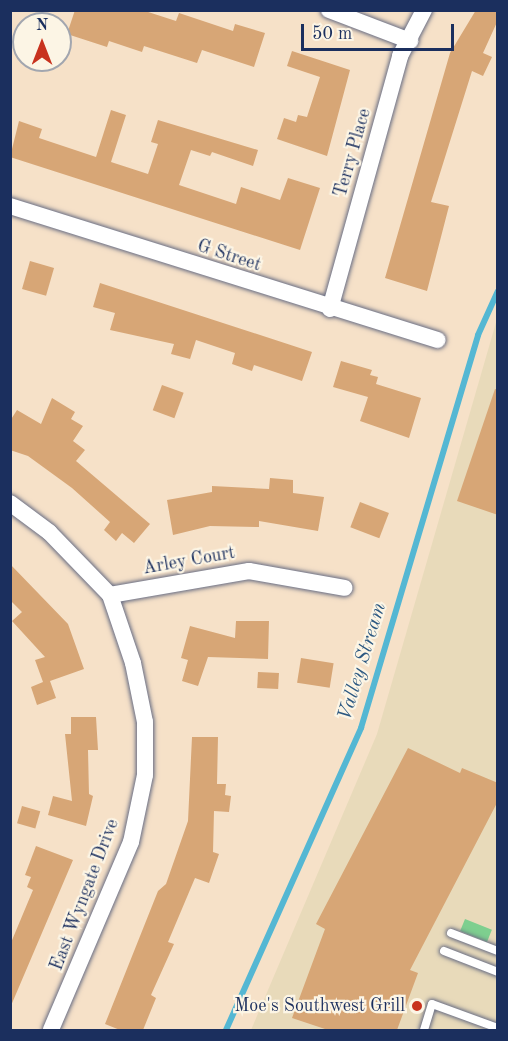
<!DOCTYPE html>
<style>
body{margin:0}
#map{position:relative;width:508px;height:1041px;overflow:hidden;background:#f6e1c8;font-family:"Old Standard TT",serif}
div>[style]{position:absolute}
.built>*{inset:0;background:#e8daba}
.green>*{inset:0;background:#7ecf8f;transform-origin:0 0}
.stream>*{height:6px;margin:-3px;padding:0 3px;transform-origin:3px;border-radius:3px;background:#54b7d3}
.building>*{inset:0;background:#d7a676;transform-origin:0 0}
.roads{filter:drop-shadow(0 0 2px #686d83) drop-shadow(0 0 2px #686d83)}
.lane>*{height:8px;margin:-4px;padding:0 4px;transform-origin:4px;border-radius:4px;background:#fff}
.street>*{height:16px;margin:-8px;padding:0 8px;transform-origin:8px;border-radius:8px;background:#fff}
.dots>*{width:16px;height:16px;translate:-50% -50%;box-sizing:border-box;border:3px solid #fcf5e5;border-radius:50%}
span{translate:-50% -50%;white-space:nowrap;text-align:center;line-height:1.15;-webkit-text-stroke:4.5px #fcf5e5;paint-order:stroke}
.street-label{font-size:18px;color:#1b2f5e}
.poi-label{font-size:18px;color:#1b2f5e}
.right{translate:-100% -50%;text-align:right}
.water-label{font-size:20px;color:#2c5881;font-style:italic}
.frame{position:absolute;inset:0;border:12px solid #1b2f5e;pointer-events:none}
.north{position:absolute;left:12px;top:12px;width:60px;height:60px;box-sizing:border-box;background:#fcf5e5;border:2px solid #a2a6af;border-radius:50%;rotate:0deg;font-size:16px;font-weight:700;line-height:24px;text-align:center;color:#1b2f5e}
.north::after{content:'';display:block;margin:auto;width:21px;height:27px;background:#c8321e;clip-path:polygon(50% 0,100% 100%,50% 72%,0 100%)}
.scale{position:absolute;left:301px;top:24px;width:153px;height:27px;box-sizing:border-box;border:3px solid #1b2f5e;border-top:0;padding-left:8px;font-size:18px;line-height:21px;white-space:nowrap;color:#1b2f5e;-webkit-text-stroke:4px #fcf5e5;paint-order:stroke}
</style>
<div id="map">
<div class="built">
<div style="clip-path:polygon(497px 319px,497px 1030px,251px 1030px,377px 734px)"></div>
</div>
<div class="green">
<div style="left:465px;top:919px;width:29px;height:13px;rotate:22deg"></div>
</div>
<div class="stream">
<div style="left:226px;top:1030px;width:331px;rotate:-65.9deg"></div>
<div style="left:361px;top:728px;width:410px;rotate:-73.4deg"></div>
<div style="left:478px;top:335px;width:48px;rotate:-65.6deg"></div>
</div>
<div class="building">
<div style="clip-path:polygon(75px 10px,142px 10px,176px 21px,179px 13px,233px 31px,235px 24px,265px 33px,254px 67px,202px 50px,197px 63px,144px 46px,142px 52px,109px 41px,107px 47px,67px 34px)"></div>
<div style="clip-path:polygon(476px 10px,498px 10px,498px 20px,483px 53px,492px 57px,483px 76px,472px 71px,431px 202px,449px 206px,427px 291px,385px 278px,450px 53px)"></div>
<div style="clip-path:polygon(292px 51px,350px 70px,327px 156px,277px 139px,284px 118px,296px 122px,298px 115px,307px 117px,320px 77px,287px 66px)"></div>
<div style="clip-path:polygon(111px 110px,126px 115px,111px 162px,148px 174px,158px 144px,151px 142px,158px 120px,258px 150px,253px 166px,212px 152px,210px 156px,191px 150px,179px 185px,236px 204px,241px 187px,280px 200px,288px 178px,320px 188px,300px 250px,10px 157px,19px 121px,42px 129px,39px 138px,96px 157px)"></div>
<div style="left:30px;top:261px;width:25px;height:29px;rotate:16deg"></div>
<div style="clip-path:polygon(100px 283px,312px 352px,302px 381px,254px 365px,252px 371px,232px 364px,235px 353px,196px 340px,190px 359px,171px 354px,174px 344px,110px 330px,115px 313px,93px 307px)"></div>
<div style="clip-path:polygon(341px 361px,372px 370px,370px 375px,378px 377px,376px 384px,421px 398px,409px 438px,360px 421px,368px 397px,333px 387px)"></div>
<div style="left:162px;top:385px;width:23px;height:27px;rotate:20deg"></div>
<div style="clip-path:polygon(495px 389px,498px 390px,498px 515px,457px 501px)"></div>
<div style="clip-path:polygon(52px 398px,75px 412px,71px 419px,83px 426px,73px 441px,85px 450px,76px 461px,150px 524px,134px 543px,122px 533px,116px 541px,104px 530px,110px 522px,72px 488px,28px 456px,10px 450px,10px 421px,17px 410px,41px 424px)"></div>
<div style="clip-path:polygon(270px 478px,293px 480px,293px 493px,324px 497px,318px 531px,259px 521px,259px 527px,210px 526px,173px 535px,167px 500px,212px 492px,212px 486px,269px 489px)"></div>
<div style="left:360px;top:502px;width:31px;height:27px;rotate:21deg"></div>
<div style="clip-path:polygon(10px 564px,68px 624px,84px 669px,50px 681px,56px 698px,37px 705px,31px 687px,43px 682px,35px 660px,45px 657px,12px 621px,22px 612px,10px 600px)"></div>
<div style="clip-path:polygon(236px 621px,269px 621px,268px 659px,208px 657px,198px 686px,182px 681px,188px 660px,181px 658px,190px 626px,235px 638px)"></div>
<div style="left:301px;top:658px;width:33px;height:25px;rotate:9deg"></div>
<div style="left:258px;top:672px;width:21px;height:16px;rotate:3deg"></div>
<div style="clip-path:polygon(71px 717px,96px 717px,98px 750px,88px 750px,89px 794px,93px 796px,86px 826px,48px 815px,53px 796px,72px 801px,65px 734px,71px 734px)"></div>
<div style="clip-path:polygon(192px 737px,218px 737px,217px 784px,226px 784px,225px 795px,231px 796px,229px 812px,214px 811px,213px 852px,219px 854px,209px 883px,195px 878px,168px 942px,174px 944px,151px 995px,156px 998px,143px 1030px,120px 1030px,105px 1024px,158px 891px,166px 884px,188px 821px)"></div>
<div style="clip-path:polygon(408px 748px,460px 773px,462px 768px,498px 783px,498px 801px,410px 970px,418px 973px,397px 1030px,328px 1030px,292px 1018px,325px 929px,316px 924px)"></div>
<div style="left:22px;top:806px;width:19px;height:18px;rotate:16deg"></div>
<div style="clip-path:polygon(36px 846px,73px 860px,10px 1008px,10px 945px,33px 890px,27px 887px,31px 877px,25px 875px)"></div>
</div>
<div class="roads">
<div class="lane">
<div style="left:451px;top:933px;width:50px;rotate:21deg"></div>
<div style="left:444px;top:951px;width:58px;rotate:21.3deg"></div>
<div style="left:424px;top:1030px;width:27px;rotate:-73deg"></div>
<div style="left:432px;top:1004px;width:70px;rotate:20deg"></div>
</div>
<div class="street">
<div style="left:329px;top:10px;width:87px;rotate:20.9deg"></div>
<div style="left:10px;top:206px;width:448px;rotate:17.4deg"></div>
<div style="left:330px;top:309px;width:263px;rotate:-74.5deg"></div>
<div style="left:400px;top:56px;width:52px;rotate:-62.4deg"></div>
<div style="left:10px;top:503px;width:49px;rotate:36.6deg"></div>
<div style="left:49px;top:532px;width:88px;rotate:45.9deg"></div>
<div style="left:110px;top:595px;width:72px;rotate:71.3deg"></div>
<div style="left:133px;top:663px;width:60px;rotate:78.5deg"></div>
<div style="left:145px;top:722px;width:53px;rotate:90deg"></div>
<div style="left:145px;top:775px;width:68px;rotate:101.8deg"></div>
<div style="left:131px;top:842px;width:204px;rotate:113.1deg"></div>
<div style="left:110px;top:595px;width:141px;rotate:-9.8deg"></div>
<div style="left:249px;top:571px;width:97px;rotate:10deg"></div>
</div>
</div>
<div class="dots">
<div style="left:417px;top:1006px;background:#c8321e"></div>
</div>
<div class="street-label">
<span style="left:353px;top:153px;rotate:-74deg">Terry Place</span>
<span style="left:229px;top:256px;rotate:18deg">G Street</span>
<span style="left:189px;top:561px;rotate:-10deg">Arley Court</span>
<span style="left:85px;top:895px;rotate:-69deg">East Wyngate Drive</span>
</div>
<div class="poi-label">
<span class="right" style="left:405px;top:1006px">Moe's Southwest Grill</span>
</div>
<div class="water-label">
<span style="left:363px;top:662px;rotate:-73deg">Valley Stream</span>
</div>
<div class="frame"></div>
<div class="north">N</div>
<div class="scale">50 m</div>
</div>
